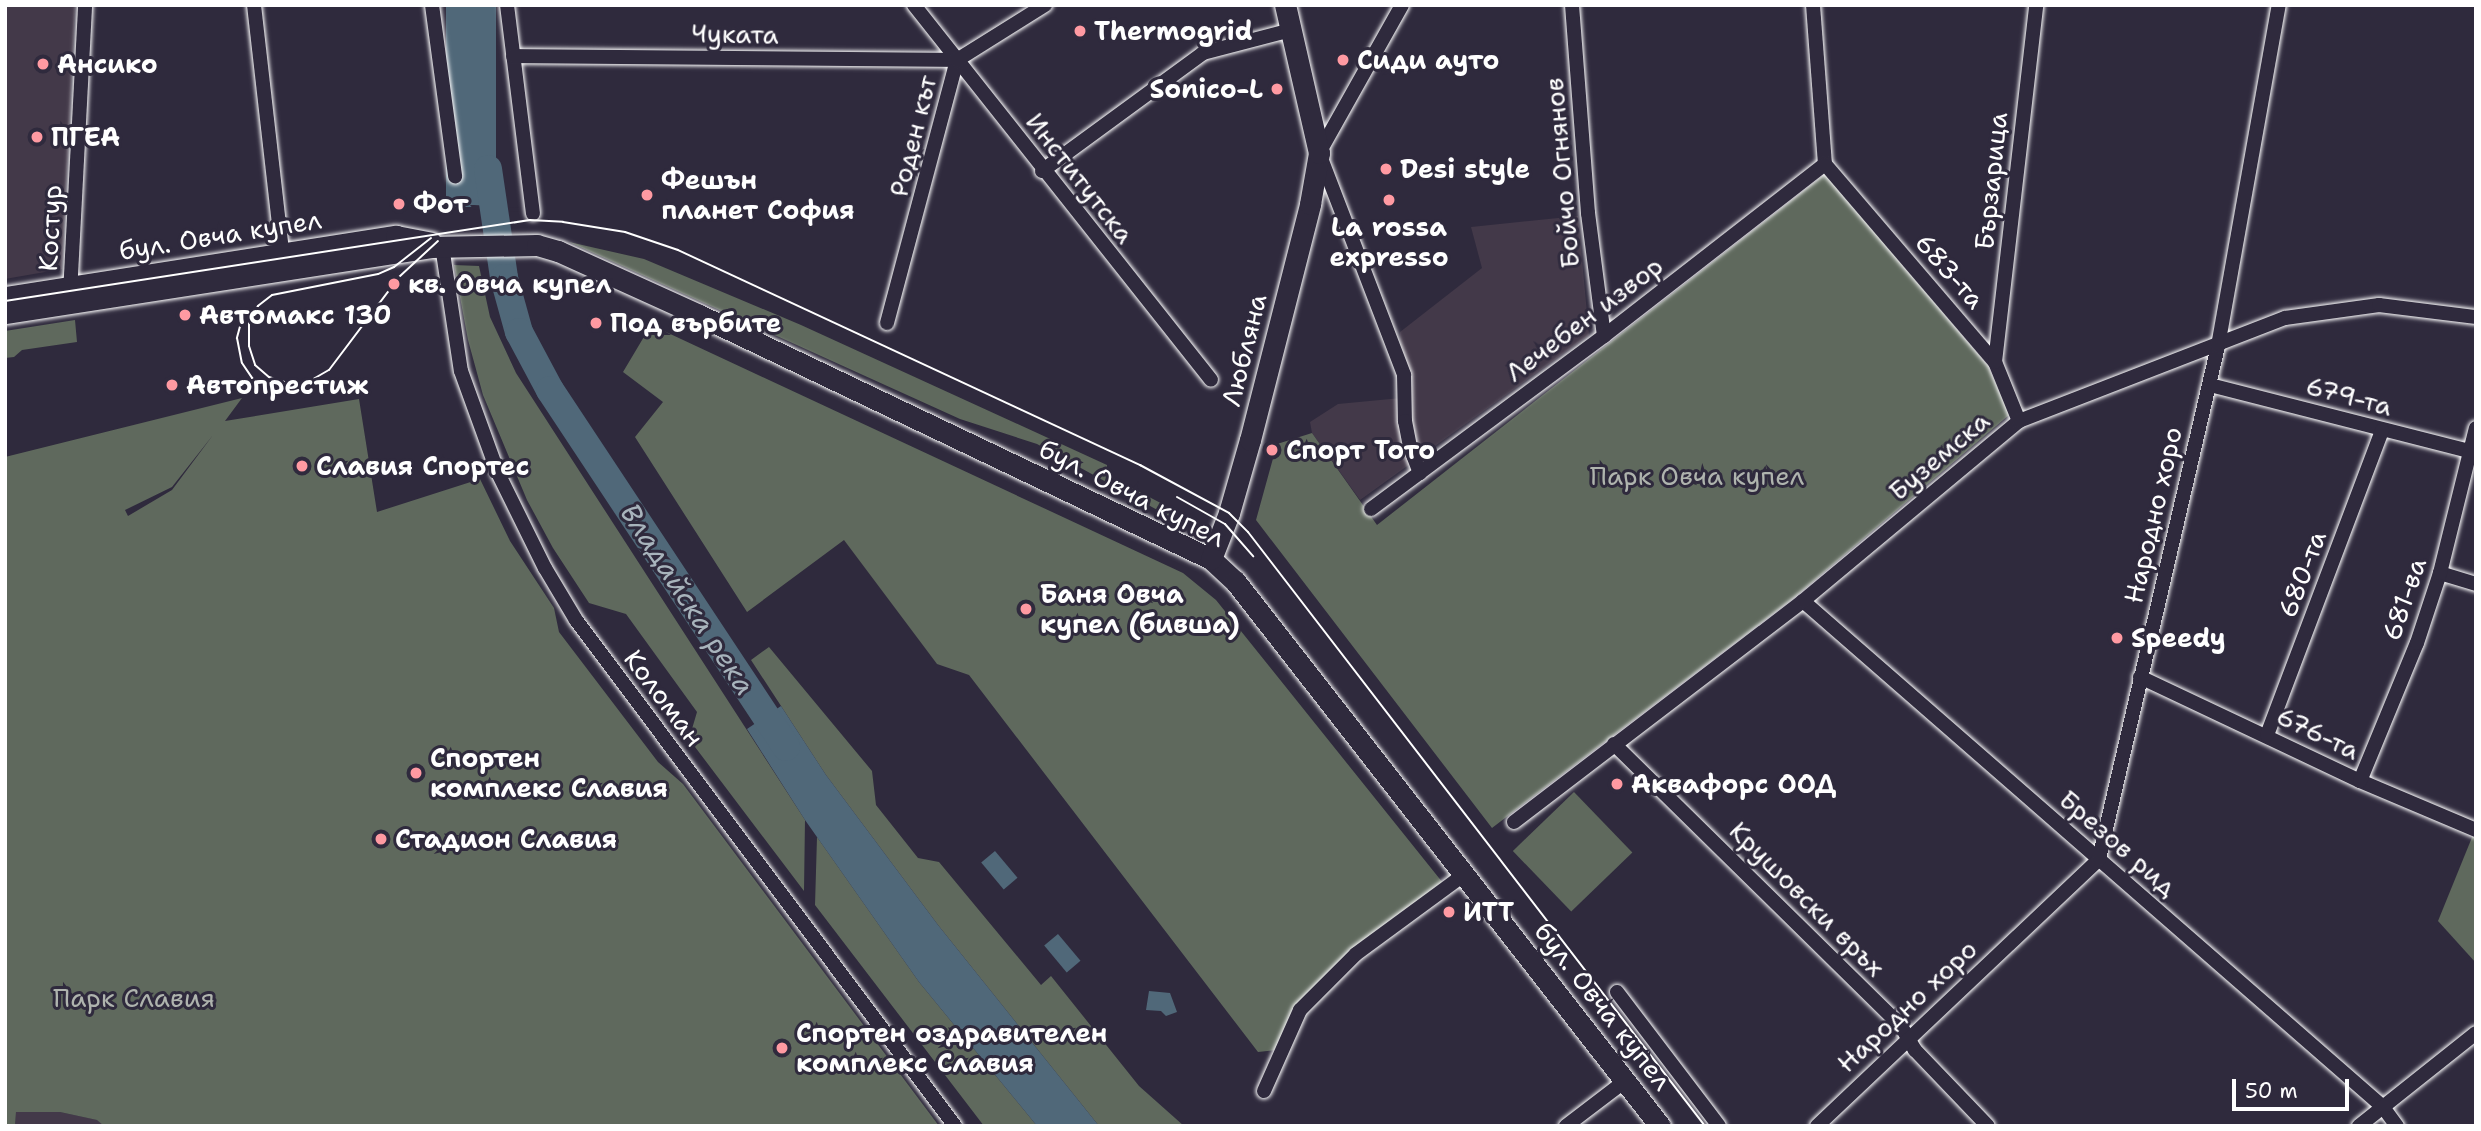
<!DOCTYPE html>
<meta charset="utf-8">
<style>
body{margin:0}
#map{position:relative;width:2481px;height:1131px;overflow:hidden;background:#2f2a3d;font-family:"Shantell Sans",sans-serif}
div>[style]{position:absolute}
.built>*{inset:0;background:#433949}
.green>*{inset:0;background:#5f695d;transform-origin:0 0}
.water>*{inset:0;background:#506879;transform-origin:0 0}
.pier>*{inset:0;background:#2f2a3d}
.river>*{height:28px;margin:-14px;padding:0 14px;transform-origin:14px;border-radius:14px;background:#506879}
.roads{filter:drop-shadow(0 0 2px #fff) drop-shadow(0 0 2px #fff)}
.street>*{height:14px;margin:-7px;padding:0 7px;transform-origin:7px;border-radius:7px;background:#2f2a3d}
.secondary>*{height:21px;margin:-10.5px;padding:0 10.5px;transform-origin:10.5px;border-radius:10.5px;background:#2f2a3d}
.tram>*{height:2px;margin:-1px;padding:0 1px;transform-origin:1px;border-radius:1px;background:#fff}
.dots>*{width:19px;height:19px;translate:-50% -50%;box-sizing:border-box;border:4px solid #2f2a3d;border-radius:50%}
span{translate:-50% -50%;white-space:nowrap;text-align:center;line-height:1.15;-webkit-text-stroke:6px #2f2a3d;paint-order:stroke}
.poi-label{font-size:26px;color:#fff;font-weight:700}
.left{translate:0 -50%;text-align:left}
.right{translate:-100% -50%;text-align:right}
.street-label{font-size:26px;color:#fff}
.park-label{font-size:26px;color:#afb4ae}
.water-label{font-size:28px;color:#a8b4bc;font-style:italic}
.frame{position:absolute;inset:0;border:7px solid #fff;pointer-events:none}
.scale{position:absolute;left:2232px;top:1079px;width:117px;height:32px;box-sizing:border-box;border:4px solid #fff;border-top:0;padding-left:9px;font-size:21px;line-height:24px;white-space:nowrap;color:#fff;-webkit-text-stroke:5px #2f2a3d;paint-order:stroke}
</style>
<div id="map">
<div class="built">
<div style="clip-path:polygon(5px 5px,75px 5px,62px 269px,5px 279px)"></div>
<div style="clip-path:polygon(1578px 216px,1589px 335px,1360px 500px,1312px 433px,1310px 422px,1338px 404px,1401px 398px,1400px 332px,1482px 268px,1471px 227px)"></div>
<div style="clip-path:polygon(16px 1112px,60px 1112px,98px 1120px,104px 1126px,15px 1126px)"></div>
</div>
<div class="green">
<div style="clip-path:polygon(1825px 174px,1988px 366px,2009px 415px,1795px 597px,1492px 828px,1256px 520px,1277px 444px,1312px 433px,1377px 525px)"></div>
<div style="clip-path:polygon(569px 242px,644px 259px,801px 325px,1107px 465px,1107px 475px,1176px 511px,1172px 518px,1037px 444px,960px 419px)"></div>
<div style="clip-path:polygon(454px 265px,479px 266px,490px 317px,516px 373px,805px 820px,804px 891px,689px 739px,697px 712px,626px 614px,589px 603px,553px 548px,527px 500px,483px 395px,468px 340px)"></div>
<div style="clip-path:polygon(75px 320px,77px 342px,22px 350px,14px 357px,5px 358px,5px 331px)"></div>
<div style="clip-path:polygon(651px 325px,1183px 573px,1216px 600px,1443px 883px,1352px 950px,1276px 1050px,1258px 1052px,969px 675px,937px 664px,844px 540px,747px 612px,635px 437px,663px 402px,623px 372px)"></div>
<div style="clip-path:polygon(evenodd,242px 398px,225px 421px,359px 399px,377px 512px,480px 479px,510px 541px,554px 608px,559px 632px,658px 762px,683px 784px,939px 1126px,104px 1126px,97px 1120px,60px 1112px,16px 1112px,15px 1126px,5px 1126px,5px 457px,242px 398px,213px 435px,172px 490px,128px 516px,125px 510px,172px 487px,213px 435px)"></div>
<div style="clip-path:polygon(769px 647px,872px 771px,876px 805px,918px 858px,939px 862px,1041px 985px,1051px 976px,1139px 1086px,1184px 1126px,1099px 1126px,938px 925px,826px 775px,751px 660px)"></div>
<div style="left:1574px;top:792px;width:84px;height:85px;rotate:46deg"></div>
<div style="clip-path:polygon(2475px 830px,2476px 830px,2476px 963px,2438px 921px)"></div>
<div style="clip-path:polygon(817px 837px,919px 982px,1037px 1126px,984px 1126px,815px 905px)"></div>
</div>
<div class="water">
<div style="left:446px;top:5px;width:50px;height:202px"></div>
<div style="clip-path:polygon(781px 706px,826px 775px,938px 925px,1099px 1126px,1037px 1126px,919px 982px,805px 820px,747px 729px)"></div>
<div style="left:995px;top:851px;width:35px;height:18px;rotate:50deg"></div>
<div style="left:1058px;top:934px;width:35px;height:18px;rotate:50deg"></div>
<div style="clip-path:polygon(1149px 991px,1170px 993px,1177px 1012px,1166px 1016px,1161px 1011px,1146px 1010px)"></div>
</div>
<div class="pier">
<div style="clip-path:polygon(470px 205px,474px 205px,526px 208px,523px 212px,473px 209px)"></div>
</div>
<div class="river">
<div style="left:488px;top:169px;width:110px;rotate:81.6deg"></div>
<div style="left:504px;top:278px;width:56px;rotate:74.5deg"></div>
<div style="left:519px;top:332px;width:66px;rotate:61.9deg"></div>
<div style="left:550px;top:390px;width:428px;rotate:56.5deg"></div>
</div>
<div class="roads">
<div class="street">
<div style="left:254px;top:5px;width:258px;rotate:83.5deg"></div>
<div style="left:432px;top:5px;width:173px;rotate:82.3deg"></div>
<div style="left:507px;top:5px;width:210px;rotate:82.9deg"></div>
<div style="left:914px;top:5px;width:478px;rotate:51.6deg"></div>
<div style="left:1402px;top:5px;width:170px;rotate:119.3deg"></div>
<div style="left:1319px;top:153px;width:238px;rotate:69deg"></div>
<div style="left:1404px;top:375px;width:46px;rotate:88.8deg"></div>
<div style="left:1405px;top:421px;width:26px;rotate:79deg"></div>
<div style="left:1410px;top:447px;width:28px;rotate:69deg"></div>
<div style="left:1572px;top:5px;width:209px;rotate:85.6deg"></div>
<div style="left:1588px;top:213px;width:124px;rotate:82.6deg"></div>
<div style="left:1813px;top:5px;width:159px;rotate:85.7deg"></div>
<div style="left:513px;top:56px;width:444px;rotate:0.5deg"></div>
<div style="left:1825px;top:164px;width:261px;rotate:49.4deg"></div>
<div style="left:1995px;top:362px;width:64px;rotate:67.9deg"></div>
<div style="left:1042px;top:171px;width:200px;rotate:-36.2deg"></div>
<div style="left:1203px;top:53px;width:91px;rotate:-14.6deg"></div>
<div style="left:442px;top:246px;width:126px;rotate:81.4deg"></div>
<div style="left:461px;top:371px;width:109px;rotate:70.1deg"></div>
<div style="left:498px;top:473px;width:106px;rotate:63.7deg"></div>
<div style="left:545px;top:568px;width:61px;rotate:59.2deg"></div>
<div style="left:576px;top:620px;width:632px;rotate:53.17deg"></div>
<div style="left:70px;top:294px;width:289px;rotate:-87deg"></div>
<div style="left:887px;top:323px;width:272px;rotate:-75.1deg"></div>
<div style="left:957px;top:60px;width:104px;rotate:-32deg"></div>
<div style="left:1995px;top:362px;width:359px;rotate:-83.4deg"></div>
<div style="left:2210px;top:385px;width:275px;rotate:14.3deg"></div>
<div style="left:1371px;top:509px;width:290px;rotate:-36.6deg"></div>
<div style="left:1604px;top:336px;width:280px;rotate:-37.9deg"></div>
<div style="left:2440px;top:573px;width:38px;rotate:17deg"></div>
<div style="left:1803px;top:601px;width:770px;rotate:41.1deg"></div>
<div style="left:2383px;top:1107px;width:24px;rotate:54deg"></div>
<div style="left:2140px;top:677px;width:243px;rotate:25.3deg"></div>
<div style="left:2360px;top:781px;width:126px;rotate:22.9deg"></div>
<div style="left:2267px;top:735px;width:326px;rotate:-69.3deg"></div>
<div style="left:1614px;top:744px;width:402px;rotate:44.5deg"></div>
<div style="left:1901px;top:1026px;width:28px;rotate:60deg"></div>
<div style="left:1915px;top:1050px;width:105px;rotate:46.2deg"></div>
<div style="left:2360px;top:781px;width:149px;rotate:-67.6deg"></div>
<div style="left:2417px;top:643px;width:74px;rotate:-71.8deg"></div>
<div style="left:2440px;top:573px;width:149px;rotate:-76.1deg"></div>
<div style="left:1514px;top:822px;width:364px;rotate:-37.4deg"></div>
<div style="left:1803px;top:601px;width:281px;rotate:-39.8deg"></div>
<div style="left:2019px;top:421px;width:285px;rotate:-21.2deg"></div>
<div style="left:2285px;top:318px;width:95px;rotate:-7.9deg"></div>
<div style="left:2379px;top:305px;width:98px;rotate:7.1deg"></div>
<div style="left:1617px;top:992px;width:168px;rotate:52.7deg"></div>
<div style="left:1264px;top:1091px;width:89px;rotate:-66deg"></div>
<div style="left:1300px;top:1010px;width:79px;rotate:-45deg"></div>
<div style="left:1356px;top:954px;width:135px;rotate:-36.3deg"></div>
<div style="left:1566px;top:1126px;width:74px;rotate:-37.3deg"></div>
<div style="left:1817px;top:1126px;width:388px;rotate:-43.4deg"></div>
<div style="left:2099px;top:859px;width:527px;rotate:-76.94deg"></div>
<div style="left:2218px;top:346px;width:346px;rotate:-79.9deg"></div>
<div style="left:2359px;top:1126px;width:149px;rotate:-38.5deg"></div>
</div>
<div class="secondary">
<div style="left:5px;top:297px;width:396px;rotate:-8.9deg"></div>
<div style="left:396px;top:236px;width:36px;rotate:11deg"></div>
<div style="left:5px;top:313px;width:431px;rotate:-8.8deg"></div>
<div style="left:431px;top:247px;width:106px;rotate:-1.1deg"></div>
<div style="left:537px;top:245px;width:22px;rotate:16deg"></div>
<div style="left:558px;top:251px;width:155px;rotate:24.4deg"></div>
<div style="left:699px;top:315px;width:567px;rotate:25.48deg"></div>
<div style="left:1211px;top:559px;width:33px;rotate:43deg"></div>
<div style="left:1235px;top:581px;width:691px;rotate:52.05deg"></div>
<div style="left:1211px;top:559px;width:49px;rotate:-68.6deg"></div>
<div style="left:1229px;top:513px;width:76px;rotate:-74deg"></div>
<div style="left:1250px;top:440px;width:244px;rotate:-75.7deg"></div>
<div style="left:1310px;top:204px;width:52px;rotate:-80deg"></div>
<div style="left:1319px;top:153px;width:152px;rotate:-102.9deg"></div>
</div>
</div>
<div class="tram">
<div style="left:431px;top:238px;width:47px;rotate:141.9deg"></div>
<div style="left:394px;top:267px;width:17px;rotate:156deg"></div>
<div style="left:378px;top:274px;width:108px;rotate:168.8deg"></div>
<div style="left:272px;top:295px;width:18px;rotate:142deg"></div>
<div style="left:258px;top:306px;width:18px;rotate:119deg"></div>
<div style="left:249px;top:322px;width:24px;rotate:90deg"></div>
<div style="left:249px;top:346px;width:20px;rotate:72deg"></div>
<div style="left:255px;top:365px;width:18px;rotate:41deg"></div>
<div style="left:269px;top:377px;width:22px;rotate:18deg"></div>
<div style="left:290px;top:384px;width:18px;rotate:-6deg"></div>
<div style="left:308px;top:382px;width:24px;rotate:-30deg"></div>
<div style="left:329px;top:370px;width:116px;rotate:-53deg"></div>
<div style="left:399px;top:277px;width:53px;rotate:-42.7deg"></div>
<div style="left:5px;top:301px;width:531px;rotate:-8.77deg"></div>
<div style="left:530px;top:220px;width:33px;rotate:3deg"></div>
<div style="left:563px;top:222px;width:63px;rotate:9.2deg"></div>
<div style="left:625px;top:232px;width:56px;rotate:18.8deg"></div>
<div style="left:678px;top:250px;width:510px;rotate:24.96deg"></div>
<div style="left:1140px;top:465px;width:101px;rotate:28.3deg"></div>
<div style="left:1229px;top:513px;width:27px;rotate:45deg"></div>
<div style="left:1248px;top:532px;width:749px;rotate:52.43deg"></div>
<div style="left:242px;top:319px;width:20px;rotate:105deg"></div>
<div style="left:237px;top:338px;width:25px;rotate:79deg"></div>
<div style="left:242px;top:363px;width:18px;rotate:56deg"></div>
<div style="left:252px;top:378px;width:21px;rotate:29deg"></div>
<div style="left:1177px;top:497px;width:55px;rotate:29.4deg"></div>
<div style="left:1225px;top:524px;width:43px;rotate:48.8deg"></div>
</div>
<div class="dots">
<div style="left:1080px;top:31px;background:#ff9aa2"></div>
<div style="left:1343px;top:60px;background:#ff9aa2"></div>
<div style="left:43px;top:64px;background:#ff9aa2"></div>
<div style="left:1277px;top:89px;background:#ff9aa2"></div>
<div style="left:37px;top:137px;background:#ff9aa2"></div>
<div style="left:1386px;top:169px;background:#ff9aa2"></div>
<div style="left:647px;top:195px;background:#ff9aa2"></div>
<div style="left:1389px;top:200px;background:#ff9aa2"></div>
<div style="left:399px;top:204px;background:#ff9aa2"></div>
<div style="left:394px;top:284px;background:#ff9aa2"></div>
<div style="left:185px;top:315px;background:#ff9aa2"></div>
<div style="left:596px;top:323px;background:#ff9aa2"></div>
<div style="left:172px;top:385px;background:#ff9aa2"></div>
<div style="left:1272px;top:450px;background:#ff9aa2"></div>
<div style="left:302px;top:466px;background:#ff9aa2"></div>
<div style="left:1026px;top:609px;background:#ff9aa2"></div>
<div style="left:2117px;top:638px;background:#ff9aa2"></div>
<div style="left:416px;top:773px;background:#ff9aa2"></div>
<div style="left:1617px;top:784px;background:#ff9aa2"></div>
<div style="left:381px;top:839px;background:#ff9aa2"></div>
<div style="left:1449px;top:912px;background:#ff9aa2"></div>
<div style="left:782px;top:1048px;background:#ff9aa2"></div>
</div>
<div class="poi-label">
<span class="left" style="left:1094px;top:31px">Thermogrid</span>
<span class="left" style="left:1357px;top:60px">Сиди ауто</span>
<span class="left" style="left:57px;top:64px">Ансико</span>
<span class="right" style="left:1263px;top:89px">Sonico-L</span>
<span class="left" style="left:51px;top:137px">ПГЕА</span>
<span class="left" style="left:1400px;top:169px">Desi style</span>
<span class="left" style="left:661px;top:195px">Фешън<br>планет София</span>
<span class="left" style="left:413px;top:204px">Фот</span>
<span style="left:1389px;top:242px">La rossa<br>expresso</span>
<span class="left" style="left:408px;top:284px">кв. Овча купел</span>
<span class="left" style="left:199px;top:315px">Автомакс 130</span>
<span class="left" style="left:610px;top:323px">Под върбите</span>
<span class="left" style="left:186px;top:385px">Автопрестиж</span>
<span class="left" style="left:1286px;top:450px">Спорт Тото</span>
<span class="left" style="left:316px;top:466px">Славия Спортес</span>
<span class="left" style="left:1040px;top:609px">Баня Овча<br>купел (бивша)</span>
<span class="left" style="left:2131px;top:638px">Speedy</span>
<span class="left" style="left:430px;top:773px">Спортен<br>комплекс Славия</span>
<span class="left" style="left:1631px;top:784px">Аквафорс ООД</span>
<span class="left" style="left:395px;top:839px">Стадион Славия</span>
<span class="left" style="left:1463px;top:912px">ИТТ</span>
<span class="left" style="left:796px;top:1048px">Спортен оздравителен<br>комплекс Славия</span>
</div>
<div class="street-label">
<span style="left:735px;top:34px;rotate:1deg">Чуката</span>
<span style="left:913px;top:136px;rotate:-76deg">Роден кът</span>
<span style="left:1562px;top:173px;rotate:-95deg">Бойчо Огнянов</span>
<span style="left:1080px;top:178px;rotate:52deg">Институтска</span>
<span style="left:1991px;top:181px;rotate:-84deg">Бързарица</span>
<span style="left:50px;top:228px;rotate:-87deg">Костур</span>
<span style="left:220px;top:235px;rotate:-9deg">бул. Овча купел</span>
<span style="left:1950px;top:271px;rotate:49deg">683-та</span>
<span style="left:1584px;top:319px;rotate:-37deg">Лечебен извор</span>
<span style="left:1244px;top:350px;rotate:-76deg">Любляна</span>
<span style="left:2349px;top:396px;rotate:15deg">679-та</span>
<span style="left:1939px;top:456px;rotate:-40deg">Буземска</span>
<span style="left:1132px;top:493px;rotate:27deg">бул. Овча купел</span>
<span style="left:2153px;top:515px;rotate:-77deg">Народно хоро</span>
<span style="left:2302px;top:574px;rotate:-69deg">680-та</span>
<span style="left:2404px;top:599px;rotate:-71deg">681-ва</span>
<span style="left:664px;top:698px;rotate:53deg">Коломан</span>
<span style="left:2318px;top:733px;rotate:26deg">676-та</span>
<span style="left:2118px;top:843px;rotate:41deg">Брезов рид</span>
<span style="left:1807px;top:899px;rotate:45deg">Крушовски връх</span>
<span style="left:1603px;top:1006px;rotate:52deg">бул. Овча купел</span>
<span style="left:1907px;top:1006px;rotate:-43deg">Народно хоро</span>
</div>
<div class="park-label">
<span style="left:1697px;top:476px">Парк Овча купел</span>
<span style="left:134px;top:998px">Парк Славия</span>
</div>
<div class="water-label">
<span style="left:688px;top:599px;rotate:57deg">Владайска река</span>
</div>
<div class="frame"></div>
<div class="scale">50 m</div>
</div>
